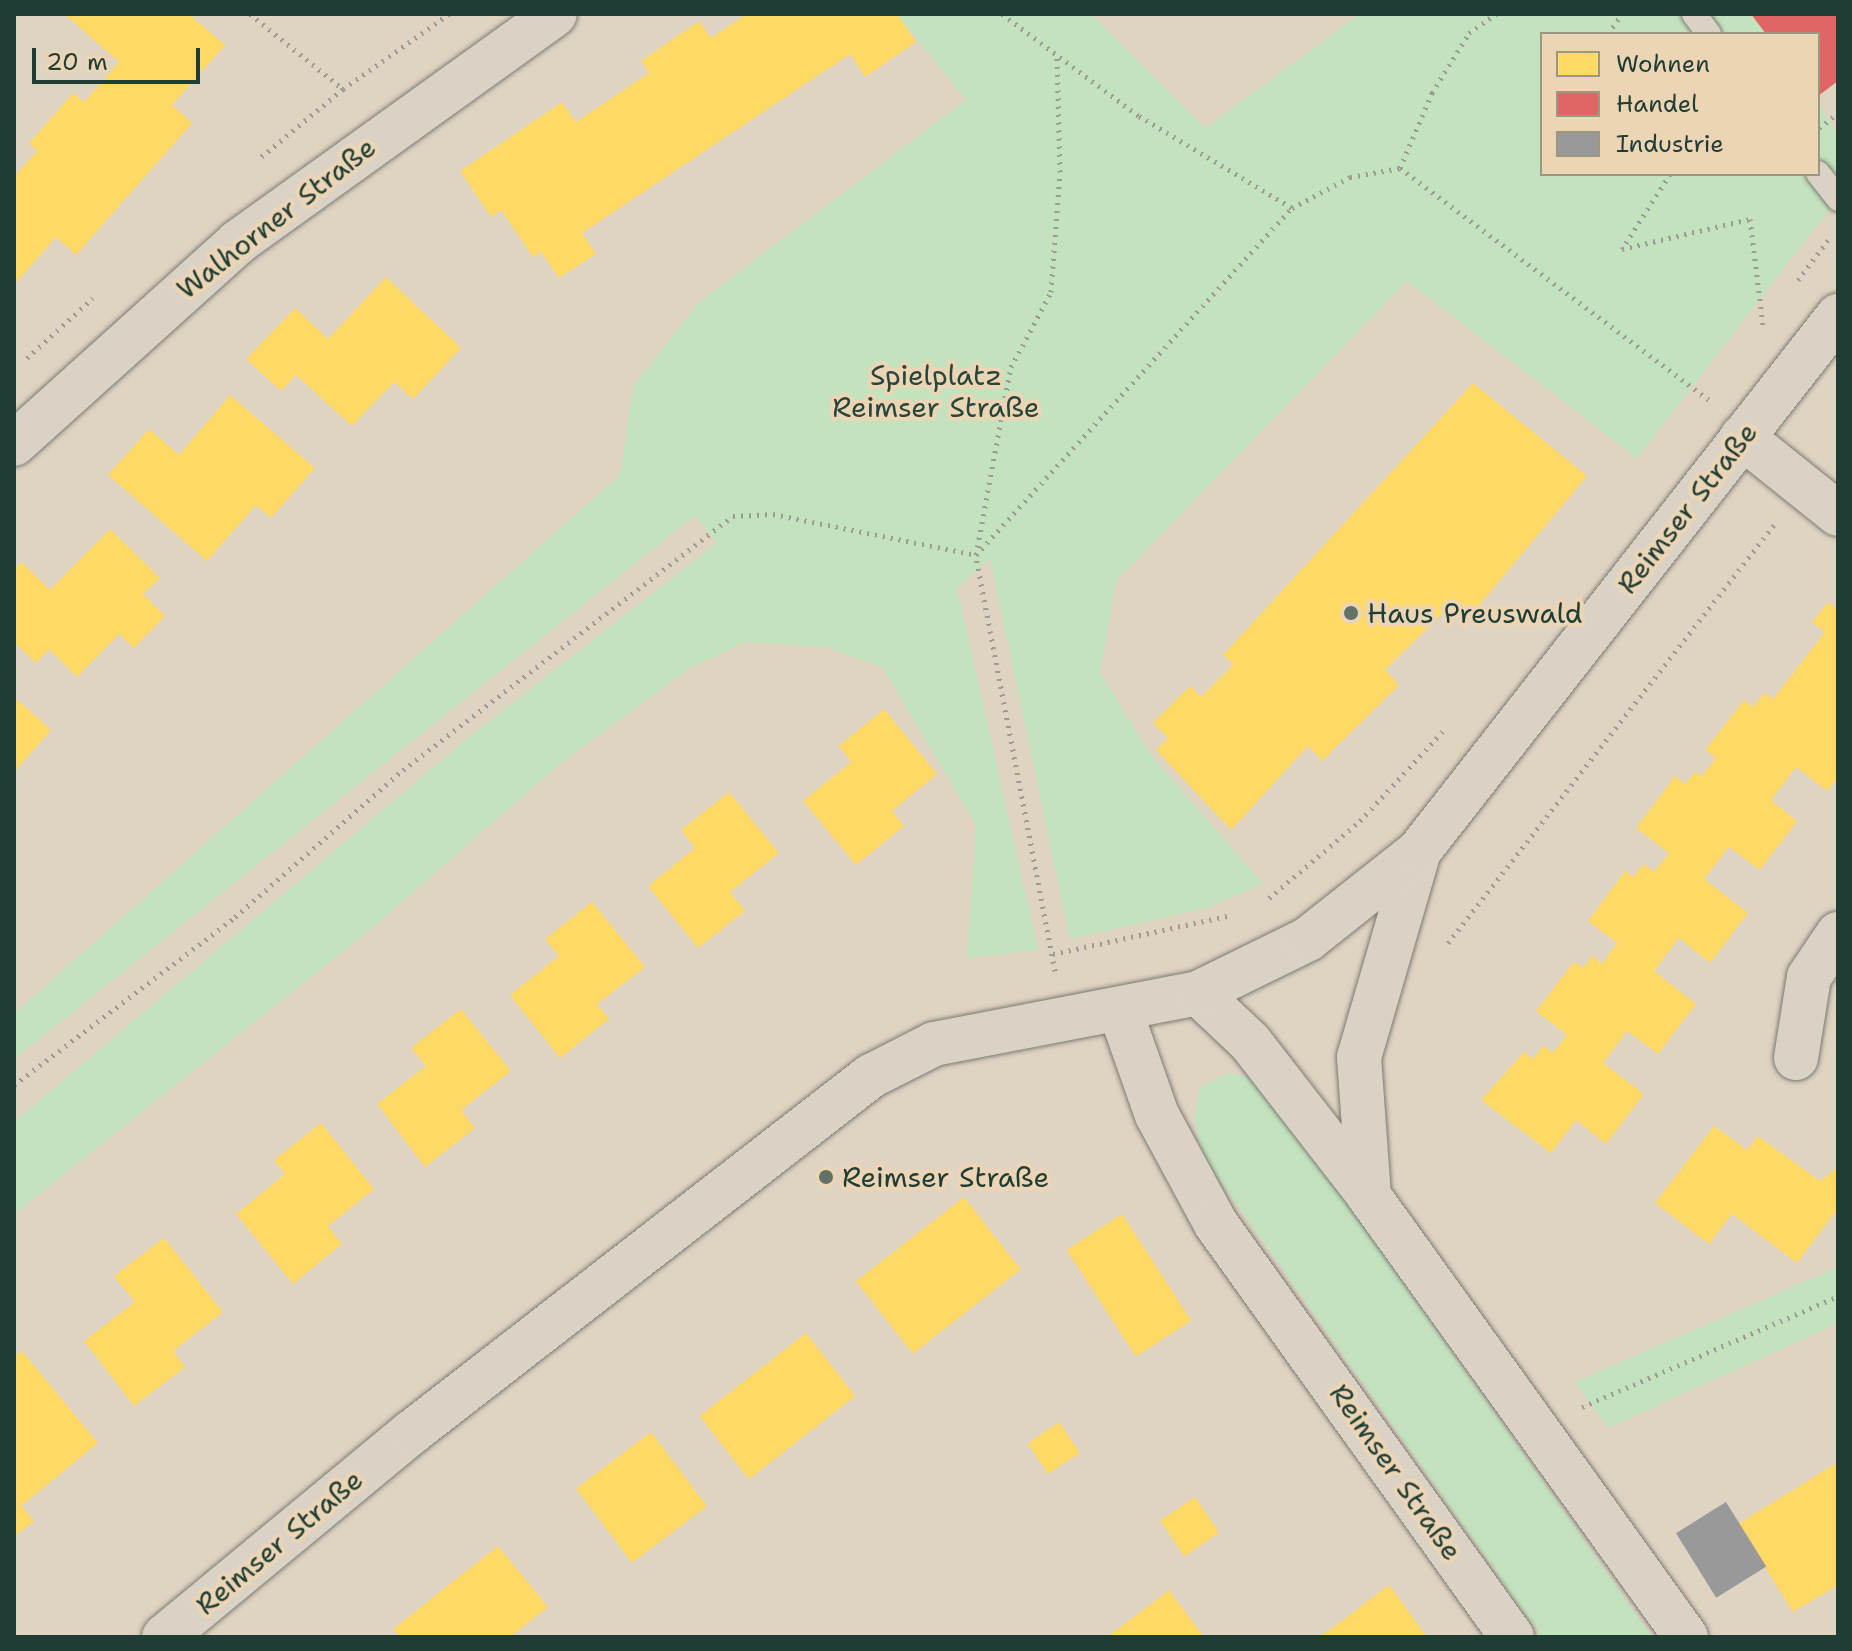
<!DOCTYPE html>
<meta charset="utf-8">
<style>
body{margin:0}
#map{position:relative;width:1852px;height:1651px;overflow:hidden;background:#dfd3c2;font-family:"Shantell Sans",sans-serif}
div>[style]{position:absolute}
.green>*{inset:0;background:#c3e3be}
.homes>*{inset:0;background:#ffd966;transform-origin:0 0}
.shops>*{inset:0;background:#e06666}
.industry>*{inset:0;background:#999;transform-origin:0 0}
.path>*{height:5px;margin-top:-2.5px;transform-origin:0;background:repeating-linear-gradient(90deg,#9e9b92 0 2px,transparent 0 8px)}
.roads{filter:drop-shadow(0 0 2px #7b7b72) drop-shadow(0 0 2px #7b7b72)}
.lane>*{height:24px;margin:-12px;padding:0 12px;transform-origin:12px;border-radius:12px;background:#dbd2c6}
.street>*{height:44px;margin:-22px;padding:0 22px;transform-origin:22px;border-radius:22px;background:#dbd2c6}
.dots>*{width:22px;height:22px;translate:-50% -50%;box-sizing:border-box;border:4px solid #ecd5b5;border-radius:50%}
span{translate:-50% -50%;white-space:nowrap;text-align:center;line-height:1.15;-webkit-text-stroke:8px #ecd5b5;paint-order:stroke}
.street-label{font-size:28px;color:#1f3d34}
.park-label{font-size:28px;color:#26463b}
.poi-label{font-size:28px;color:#1f3d34}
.left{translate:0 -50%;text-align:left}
.frame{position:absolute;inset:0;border:16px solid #1f3d34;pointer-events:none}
.legend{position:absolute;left:1540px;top:32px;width:280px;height:144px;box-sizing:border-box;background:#ecd5b5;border:2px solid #9a9881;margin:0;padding:10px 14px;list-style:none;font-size:24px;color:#1f3d34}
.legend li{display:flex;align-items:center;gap:16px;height:40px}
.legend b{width:40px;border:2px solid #9a9881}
.scale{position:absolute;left:32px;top:48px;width:168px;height:36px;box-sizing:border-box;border:4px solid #1f3d34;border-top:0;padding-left:10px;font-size:24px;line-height:28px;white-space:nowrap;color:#1f3d34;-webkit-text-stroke:6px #ecd5b5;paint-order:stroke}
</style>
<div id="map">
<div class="green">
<div style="clip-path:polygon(897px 14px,1091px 14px,1205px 128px,1360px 14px,1751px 14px,1766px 34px,1542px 34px,1542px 174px,1818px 174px,1818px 102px,1838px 134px,1838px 198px,1637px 458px,1407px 281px,1116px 581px,1100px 672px,1150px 754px,1263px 884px,1206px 908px,1070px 939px,990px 558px,957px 588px,1038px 950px,967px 958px,976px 825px,883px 668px,827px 647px,745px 642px,690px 668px,562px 762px,366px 933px,14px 1214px,14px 1122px,469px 737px,717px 543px,695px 515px,14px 1059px,14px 1014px,620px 475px,633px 387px,698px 303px,966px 100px)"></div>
<div style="clip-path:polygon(1226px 1073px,1256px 1078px,1281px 1109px,1652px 1637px,1542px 1637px,1204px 1158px,1194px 1118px,1200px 1088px)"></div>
<div style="clip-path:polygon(1838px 1267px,1838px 1323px,1608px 1428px,1575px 1382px)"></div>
</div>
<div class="homes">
<div style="clip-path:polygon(64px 14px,189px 14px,225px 45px,172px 105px,192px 123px,76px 255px,56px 237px,14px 285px,14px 177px,37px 151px,29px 143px,73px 93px,84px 102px,119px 62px)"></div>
<div style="clip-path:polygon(747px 14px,897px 14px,916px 42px,865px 77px,850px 54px,582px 233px,596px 254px,559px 278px,541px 252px,533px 257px,501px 210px,491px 217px,460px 171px,562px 102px,576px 122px,649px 73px,641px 61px,699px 21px,711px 38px)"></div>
<div style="clip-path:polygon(386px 277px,461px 348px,413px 399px,394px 382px,352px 426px,296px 375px,281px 391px,246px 359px,295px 308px,328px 339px)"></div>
<div style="clip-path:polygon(1473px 383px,1587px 476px,1466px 621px,1450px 606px,1385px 670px,1399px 685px,1322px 761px,1308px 746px,1231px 830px,1156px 750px,1168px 738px,1153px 723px,1190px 686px,1201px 697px,1233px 665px,1223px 655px)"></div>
<div style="clip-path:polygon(230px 395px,315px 468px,271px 518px,256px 505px,207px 561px,108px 475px,149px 429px,179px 455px)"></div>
<div style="clip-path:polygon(110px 529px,160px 578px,143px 594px,165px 616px,134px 648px,119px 634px,77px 677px,49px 649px,36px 663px,14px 642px,14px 570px,21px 562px,50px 590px)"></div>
<div style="clip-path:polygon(1828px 602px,1838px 610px,1838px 777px,1827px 791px,1796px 767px,1771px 800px,1797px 821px,1760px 870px,1729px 847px,1704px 879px,1748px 913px,1710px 963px,1679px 938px,1654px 971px,1696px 1004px,1658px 1054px,1627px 1031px,1603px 1063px,1644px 1094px,1606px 1144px,1576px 1120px,1551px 1153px,1481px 1100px,1524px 1052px,1533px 1059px,1543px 1046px,1553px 1053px,1567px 1035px,1536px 1011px,1574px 962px,1583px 968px,1592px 956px,1602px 964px,1617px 943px,1588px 921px,1625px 871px,1633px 877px,1644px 864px,1654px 872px,1669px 853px,1636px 828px,1675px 776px,1685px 784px,1695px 772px,1702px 776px,1716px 758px,1705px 750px,1744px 700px,1753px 707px,1764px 693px,1773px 699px,1825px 632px,1812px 622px)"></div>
<div style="clip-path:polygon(14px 697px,51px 730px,14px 772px)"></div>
<div style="clip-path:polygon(884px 709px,937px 774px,892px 811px,904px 826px,856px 865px,803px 801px,851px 762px,839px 746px)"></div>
<div style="clip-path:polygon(729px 792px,779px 853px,730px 892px,745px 911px,698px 948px,648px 886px,695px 848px,681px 830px)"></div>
<div style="clip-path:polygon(592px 902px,645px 967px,597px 1004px,609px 1019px,560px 1058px,510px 995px,559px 956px,545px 939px)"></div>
<div style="clip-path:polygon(461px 1009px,511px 1071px,461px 1110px,475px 1128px,425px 1167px,377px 1104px,426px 1066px,411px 1048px)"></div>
<div style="clip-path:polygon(321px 1123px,374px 1189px,328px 1226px,342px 1244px,293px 1284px,236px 1214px,285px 1174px,274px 1160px)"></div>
<div style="clip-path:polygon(1714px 1126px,1747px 1150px,1758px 1136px,1820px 1181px,1838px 1167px,1838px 1208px,1797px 1263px,1732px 1214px,1709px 1244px,1655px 1203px)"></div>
<div style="left:964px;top:1197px;width:92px;height:137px;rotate:52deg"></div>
<div style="left:1122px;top:1214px;width:127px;height:66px;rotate:57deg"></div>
<div style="clip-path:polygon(164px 1238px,223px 1312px,173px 1351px,185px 1367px,134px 1406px,84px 1341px,135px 1302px,114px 1276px)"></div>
<div style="left:806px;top:1333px;width:80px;height:135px;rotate:52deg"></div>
<div style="clip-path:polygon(22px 1351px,98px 1443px,21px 1506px,34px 1521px,14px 1537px,14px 1357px)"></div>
<div style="left:1059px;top:1422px;width:37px;height:38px;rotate:56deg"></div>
<div style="left:651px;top:1432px;width:93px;height:94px;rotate:53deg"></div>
<div style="clip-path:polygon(1838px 1462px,1838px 1585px,1793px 1612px,1738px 1524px)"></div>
<div style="left:1195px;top:1497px;width:43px;height:42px;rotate:56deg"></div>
<div style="clip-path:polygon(498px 1546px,548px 1607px,510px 1637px,400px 1637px,393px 1629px)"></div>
<div style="clip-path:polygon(1389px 1585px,1427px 1637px,1319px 1637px,1343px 1620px)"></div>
<div style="clip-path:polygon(1169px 1590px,1204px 1637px,1107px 1637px,1115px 1631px)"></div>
</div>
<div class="shops">
<div style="clip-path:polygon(1751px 14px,1838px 14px,1838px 81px,1818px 96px,1818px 34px,1766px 34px)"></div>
</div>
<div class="industry">
<div style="left:1726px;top:1502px;width:76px;height:59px;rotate:58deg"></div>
</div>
<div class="path">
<div style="left:250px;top:14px;width:119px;rotate:38.9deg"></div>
<div style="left:343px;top:89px;width:108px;rotate:140.3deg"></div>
<div style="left:1002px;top:14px;width:171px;rotate:36.7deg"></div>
<div style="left:1139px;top:116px;width:179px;rotate:31deg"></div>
<div style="left:1292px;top:208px;width:66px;rotate:-28.1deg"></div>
<div style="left:1350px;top:177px;width:51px;rotate:-10.2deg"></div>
<div style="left:1400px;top:168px;width:82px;rotate:-66.9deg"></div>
<div style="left:1432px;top:93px;width:70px;rotate:-58.3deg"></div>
<div style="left:1469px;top:33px;width:33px;rotate:-35deg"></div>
<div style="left:1608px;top:34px;width:24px;rotate:-55deg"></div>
<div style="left:343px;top:89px;width:130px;rotate:-35.3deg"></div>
<div style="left:1819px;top:128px;width:24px;rotate:-38deg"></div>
<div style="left:1400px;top:168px;width:386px;rotate:36.9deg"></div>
<div style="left:1670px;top:174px;width:89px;rotate:122.6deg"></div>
<div style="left:1622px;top:249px;width:131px;rotate:-13.2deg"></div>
<div style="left:1750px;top:219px;width:107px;rotate:83deg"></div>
<div style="left:1798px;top:280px;width:50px;rotate:-53.1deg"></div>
<div style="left:27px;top:358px;width:89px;rotate:-42.3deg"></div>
<div style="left:1269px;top:898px;width:119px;rotate:-40.2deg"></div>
<div style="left:1360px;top:821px;width:122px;rotate:-47.3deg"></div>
<div style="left:1448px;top:943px;width:530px;rotate:-52.05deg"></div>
<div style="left:1053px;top:954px;width:183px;rotate:-12.3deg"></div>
<div style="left:1055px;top:971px;width:423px;rotate:-100.8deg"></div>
<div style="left:976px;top:555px;width:191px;rotate:-79.5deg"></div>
<div style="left:1011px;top:367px;width:85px;rotate:-61.9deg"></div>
<div style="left:1051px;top:292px;width:120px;rotate:-85.7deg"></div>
<div style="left:1060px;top:172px;width:118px;rotate:-91.5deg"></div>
<div style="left:14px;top:1085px;width:278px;rotate:-37.2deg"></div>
<div style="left:235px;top:917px;width:223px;rotate:-41.2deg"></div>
<div style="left:403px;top:770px;width:416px;rotate:-37.6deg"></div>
<div style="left:733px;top:516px;width:40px;rotate:-2.9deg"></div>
<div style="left:773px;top:514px;width:207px;rotate:11.4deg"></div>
<div style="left:976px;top:555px;width:469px;rotate:-47.7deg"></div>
<div style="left:1582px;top:1407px;width:279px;rotate:-23.4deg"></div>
</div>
<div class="roads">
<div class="lane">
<div style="left:1694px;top:14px;width:25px;rotate:53deg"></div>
<div style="left:1818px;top:173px;width:33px;rotate:52deg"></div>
</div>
<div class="street">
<div style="left:1742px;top:437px;width:123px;rotate:38.7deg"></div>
<div style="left:14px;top:444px;width:302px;rotate:-42deg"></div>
<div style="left:238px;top:242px;width:390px;rotate:-35.7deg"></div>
<div style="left:1419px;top:851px;width:215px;rotate:106.2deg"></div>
<div style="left:1359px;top:1057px;width:139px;rotate:85.9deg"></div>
<div style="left:1369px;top:1196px;width:543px;rotate:54.29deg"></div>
<div style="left:1198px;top:993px;width:71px;rotate:43.3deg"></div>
<div style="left:1250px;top:1042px;width:192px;rotate:52.2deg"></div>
<div style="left:1121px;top:1013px;width:108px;rotate:70.6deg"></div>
<div style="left:1157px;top:1115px;width:124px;rotate:61.6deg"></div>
<div style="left:1216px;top:1224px;width:508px;rotate:54.37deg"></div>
<div style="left:1796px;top:1058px;width:82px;rotate:-80.9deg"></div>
<div style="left:1809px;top:977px;width:52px;rotate:-56deg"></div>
<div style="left:164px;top:1637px;width:322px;rotate:-39.6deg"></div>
<div style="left:412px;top:1432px;width:581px;rotate:-37.8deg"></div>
<div style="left:871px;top:1076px;width:71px;rotate:-26.9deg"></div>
<div style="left:934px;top:1044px;width:269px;rotate:-10.9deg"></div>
<div style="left:1198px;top:993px;width:123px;rotate:-26.1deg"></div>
<div style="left:1308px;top:939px;width:142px;rotate:-38.4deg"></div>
<div style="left:1419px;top:851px;width:680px;rotate:-51.93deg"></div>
</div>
</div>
<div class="dots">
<div style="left:1351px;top:613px;background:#627266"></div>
<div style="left:826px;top:1177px;background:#627266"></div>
</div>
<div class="street-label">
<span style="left:276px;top:218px;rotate:-38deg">Walhorner Straße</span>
<span style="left:1687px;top:508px;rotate:-52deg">Reimser Straße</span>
<span style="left:1396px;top:1472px;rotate:55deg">Reimser Straße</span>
<span style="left:279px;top:1542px;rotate:-40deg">Reimser Straße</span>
</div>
<div class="park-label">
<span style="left:936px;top:391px">Spielplatz<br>Reimser Straße</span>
</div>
<div class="poi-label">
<span class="left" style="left:1367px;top:613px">Haus Preuswald</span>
<span class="left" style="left:842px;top:1177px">Reimser Straße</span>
</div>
<div class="frame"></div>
<ul class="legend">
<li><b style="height:22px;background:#ffd966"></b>Wohnen</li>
<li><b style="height:22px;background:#e06666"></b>Handel</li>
<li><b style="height:22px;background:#999"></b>Industrie</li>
</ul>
<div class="scale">20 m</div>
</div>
